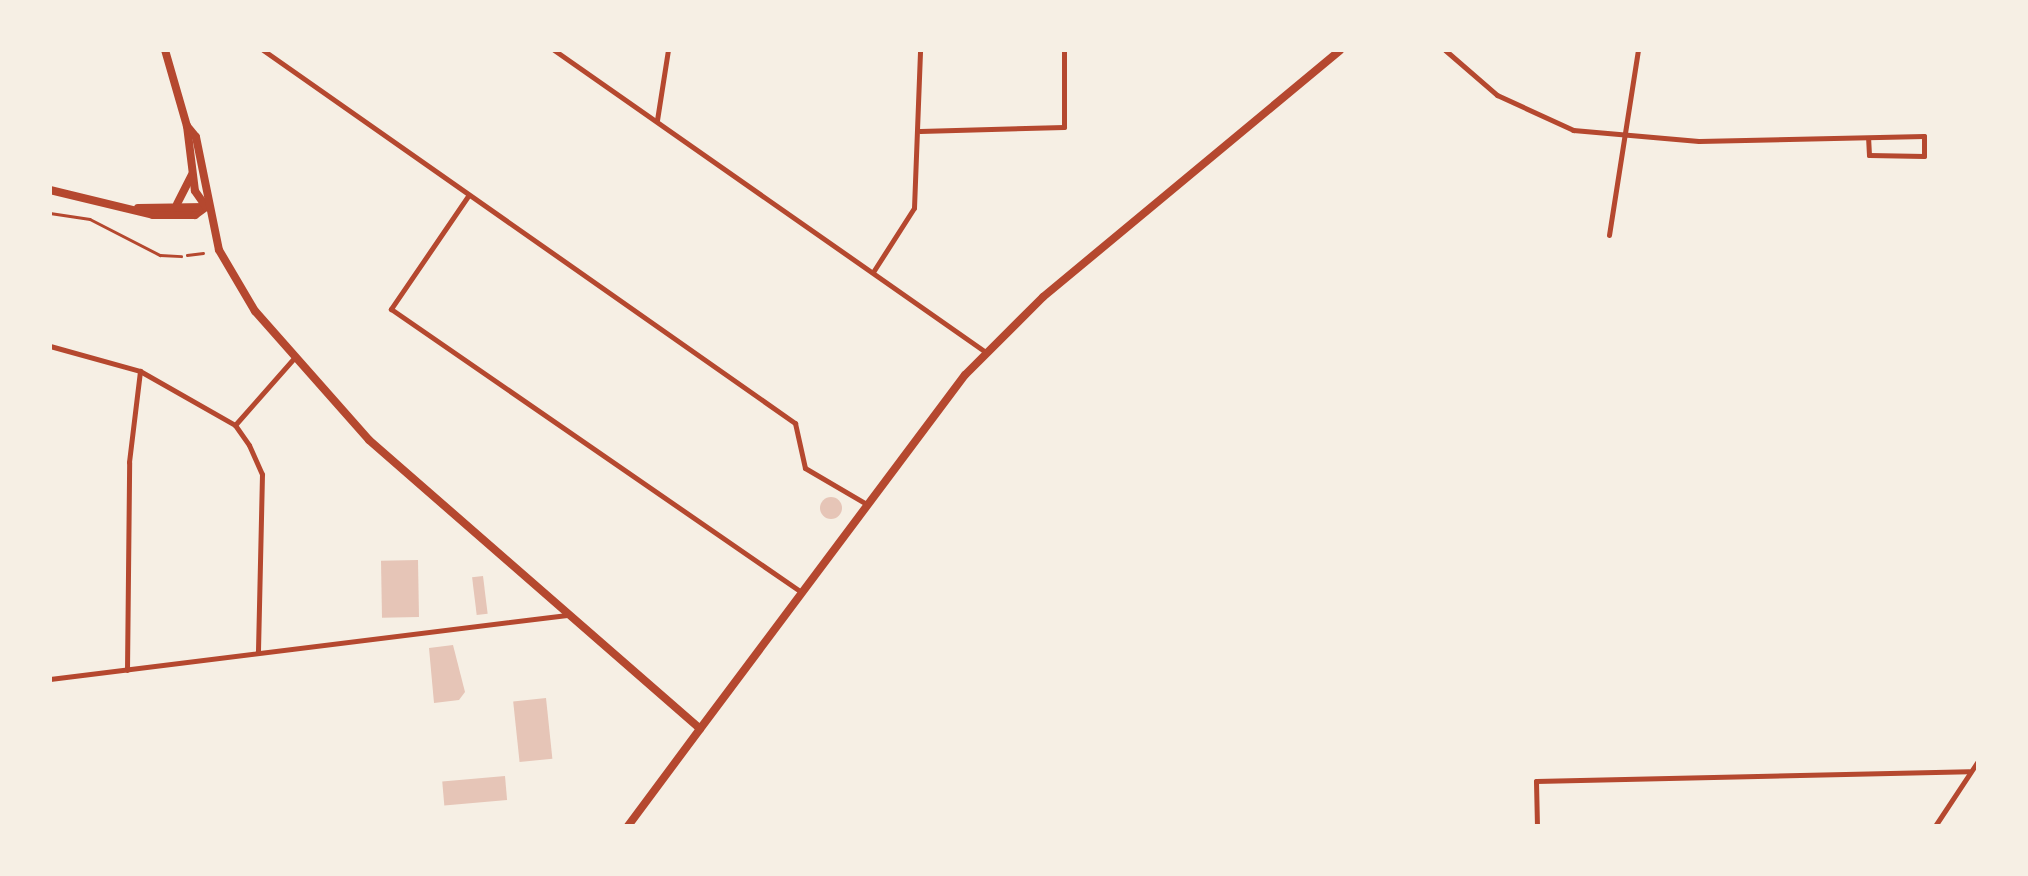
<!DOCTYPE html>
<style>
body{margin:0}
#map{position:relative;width:2028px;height:876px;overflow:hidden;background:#f6efe4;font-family:"Public Sans",sans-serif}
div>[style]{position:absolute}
.building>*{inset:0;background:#e6c5b7;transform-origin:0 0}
.round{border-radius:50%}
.path>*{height:2.5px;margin:-1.25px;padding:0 1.25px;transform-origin:1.25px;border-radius:1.25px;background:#b5482f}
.service>*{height:2.5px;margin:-1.25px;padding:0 1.25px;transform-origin:1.25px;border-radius:1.25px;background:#b5482f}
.minor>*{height:5px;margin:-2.5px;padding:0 2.5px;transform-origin:2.5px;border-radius:2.5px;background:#b5482f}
.secondary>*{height:8px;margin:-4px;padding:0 4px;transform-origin:4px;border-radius:4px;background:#b5482f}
.primary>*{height:8px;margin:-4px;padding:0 4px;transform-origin:4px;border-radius:4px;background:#b5482f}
span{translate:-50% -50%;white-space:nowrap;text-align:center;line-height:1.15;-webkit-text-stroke:10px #f6efe4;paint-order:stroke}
.frame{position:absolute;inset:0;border:52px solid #f6efe4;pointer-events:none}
</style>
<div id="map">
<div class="building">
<div class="round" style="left:820px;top:497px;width:22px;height:22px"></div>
<div style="left:418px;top:560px;width:57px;height:37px;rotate:89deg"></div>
<div style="left:483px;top:576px;width:38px;height:11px;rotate:83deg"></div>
<div style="clip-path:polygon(453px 645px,465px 692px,459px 700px,434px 703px,429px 648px)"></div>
<div style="left:546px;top:698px;width:61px;height:33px;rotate:84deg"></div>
<div style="left:505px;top:776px;width:24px;height:63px;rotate:85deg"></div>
</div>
<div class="path">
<div style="left:187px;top:255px;width:16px;rotate:-7deg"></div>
</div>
<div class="service">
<div style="left:50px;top:213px;width:40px;rotate:8.5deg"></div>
<div style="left:90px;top:219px;width:79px;rotate:27.2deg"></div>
<div style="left:160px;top:255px;width:21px;rotate:3deg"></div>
</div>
<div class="minor">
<div style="left:263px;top:50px;width:650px;rotate:35.04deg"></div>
<div style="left:795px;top:423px;width:46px;rotate:77.5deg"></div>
<div style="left:805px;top:468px;width:69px;rotate:30.3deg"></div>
<div style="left:554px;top:50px;width:528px;rotate:34.98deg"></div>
<div style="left:1445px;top:50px;width:69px;rotate:40.9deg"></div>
<div style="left:1497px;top:95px;width:84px;rotate:24.7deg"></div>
<div style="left:1573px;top:130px;width:126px;rotate:5deg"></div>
<div style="left:1699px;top:141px;width:225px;rotate:-1.3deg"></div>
<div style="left:1924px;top:136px;width:20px;rotate:90deg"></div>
<div style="left:1924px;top:156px;width:55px;rotate:-179deg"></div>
<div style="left:1869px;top:155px;width:17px;rotate:-93deg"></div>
<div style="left:657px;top:120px;width:71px;rotate:-81.1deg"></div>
<div style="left:920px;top:131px;width:144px;rotate:-1.6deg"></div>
<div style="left:1064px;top:127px;width:77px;rotate:-90deg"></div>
<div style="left:468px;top:196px;width:137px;rotate:124.3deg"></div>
<div style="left:391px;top:309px;width:498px;rotate:34.6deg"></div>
<div style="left:1609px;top:235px;width:187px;rotate:-81.1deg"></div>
<div style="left:873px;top:272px;width:76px;rotate:-57.4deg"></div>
<div style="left:914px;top:208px;width:158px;rotate:-87.8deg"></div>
<div style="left:50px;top:346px;width:93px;rotate:15.5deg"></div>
<div style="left:140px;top:371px;width:109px;rotate:29.6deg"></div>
<div style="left:235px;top:425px;width:24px;rotate:55deg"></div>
<div style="left:249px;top:445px;width:32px;rotate:66deg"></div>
<div style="left:262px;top:474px;width:178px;rotate:91.3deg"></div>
<div style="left:235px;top:425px;width:91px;rotate:-48.6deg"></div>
<div style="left:127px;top:670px;width:208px;rotate:-89.4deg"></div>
<div style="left:129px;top:462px;width:92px;rotate:-83.1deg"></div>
<div style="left:50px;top:679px;width:521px;rotate:-7.06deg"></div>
<div style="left:1537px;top:826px;width:45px;rotate:-91.3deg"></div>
<div style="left:1536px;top:781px;width:433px;rotate:-1.3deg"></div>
<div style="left:1935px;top:826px;width:78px;rotate:-56.5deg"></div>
</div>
<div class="secondary">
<div style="left:50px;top:190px;width:106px;rotate:13.6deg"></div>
<div style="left:153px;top:215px;width:42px"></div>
<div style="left:195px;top:215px;width:14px;rotate:-36deg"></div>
<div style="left:177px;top:204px;width:33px;rotate:-63deg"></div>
<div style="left:138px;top:208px;width:68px;rotate:-0.8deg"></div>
<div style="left:700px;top:729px;width:442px;rotate:-53.2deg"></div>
<div style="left:965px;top:375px;width:110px;rotate:-45deg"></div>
<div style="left:1043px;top:297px;width:386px;rotate:-39.7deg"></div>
</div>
<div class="primary">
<div style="left:165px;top:50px;width:79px;rotate:73.9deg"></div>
<div style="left:187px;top:126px;width:65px;rotate:83deg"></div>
<div style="left:195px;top:191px;width:19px;rotate:55deg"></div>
<div style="left:187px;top:126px;width:14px;rotate:51deg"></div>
<div style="left:196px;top:137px;width:115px;rotate:78.5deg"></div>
<div style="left:219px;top:250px;width:71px;rotate:59.5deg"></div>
<div style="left:255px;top:311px;width:172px;rotate:48.5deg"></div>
<div style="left:369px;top:440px;width:439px;rotate:41.1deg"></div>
<div style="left:700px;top:729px;width:121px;rotate:126.6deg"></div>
</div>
<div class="frame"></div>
</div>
